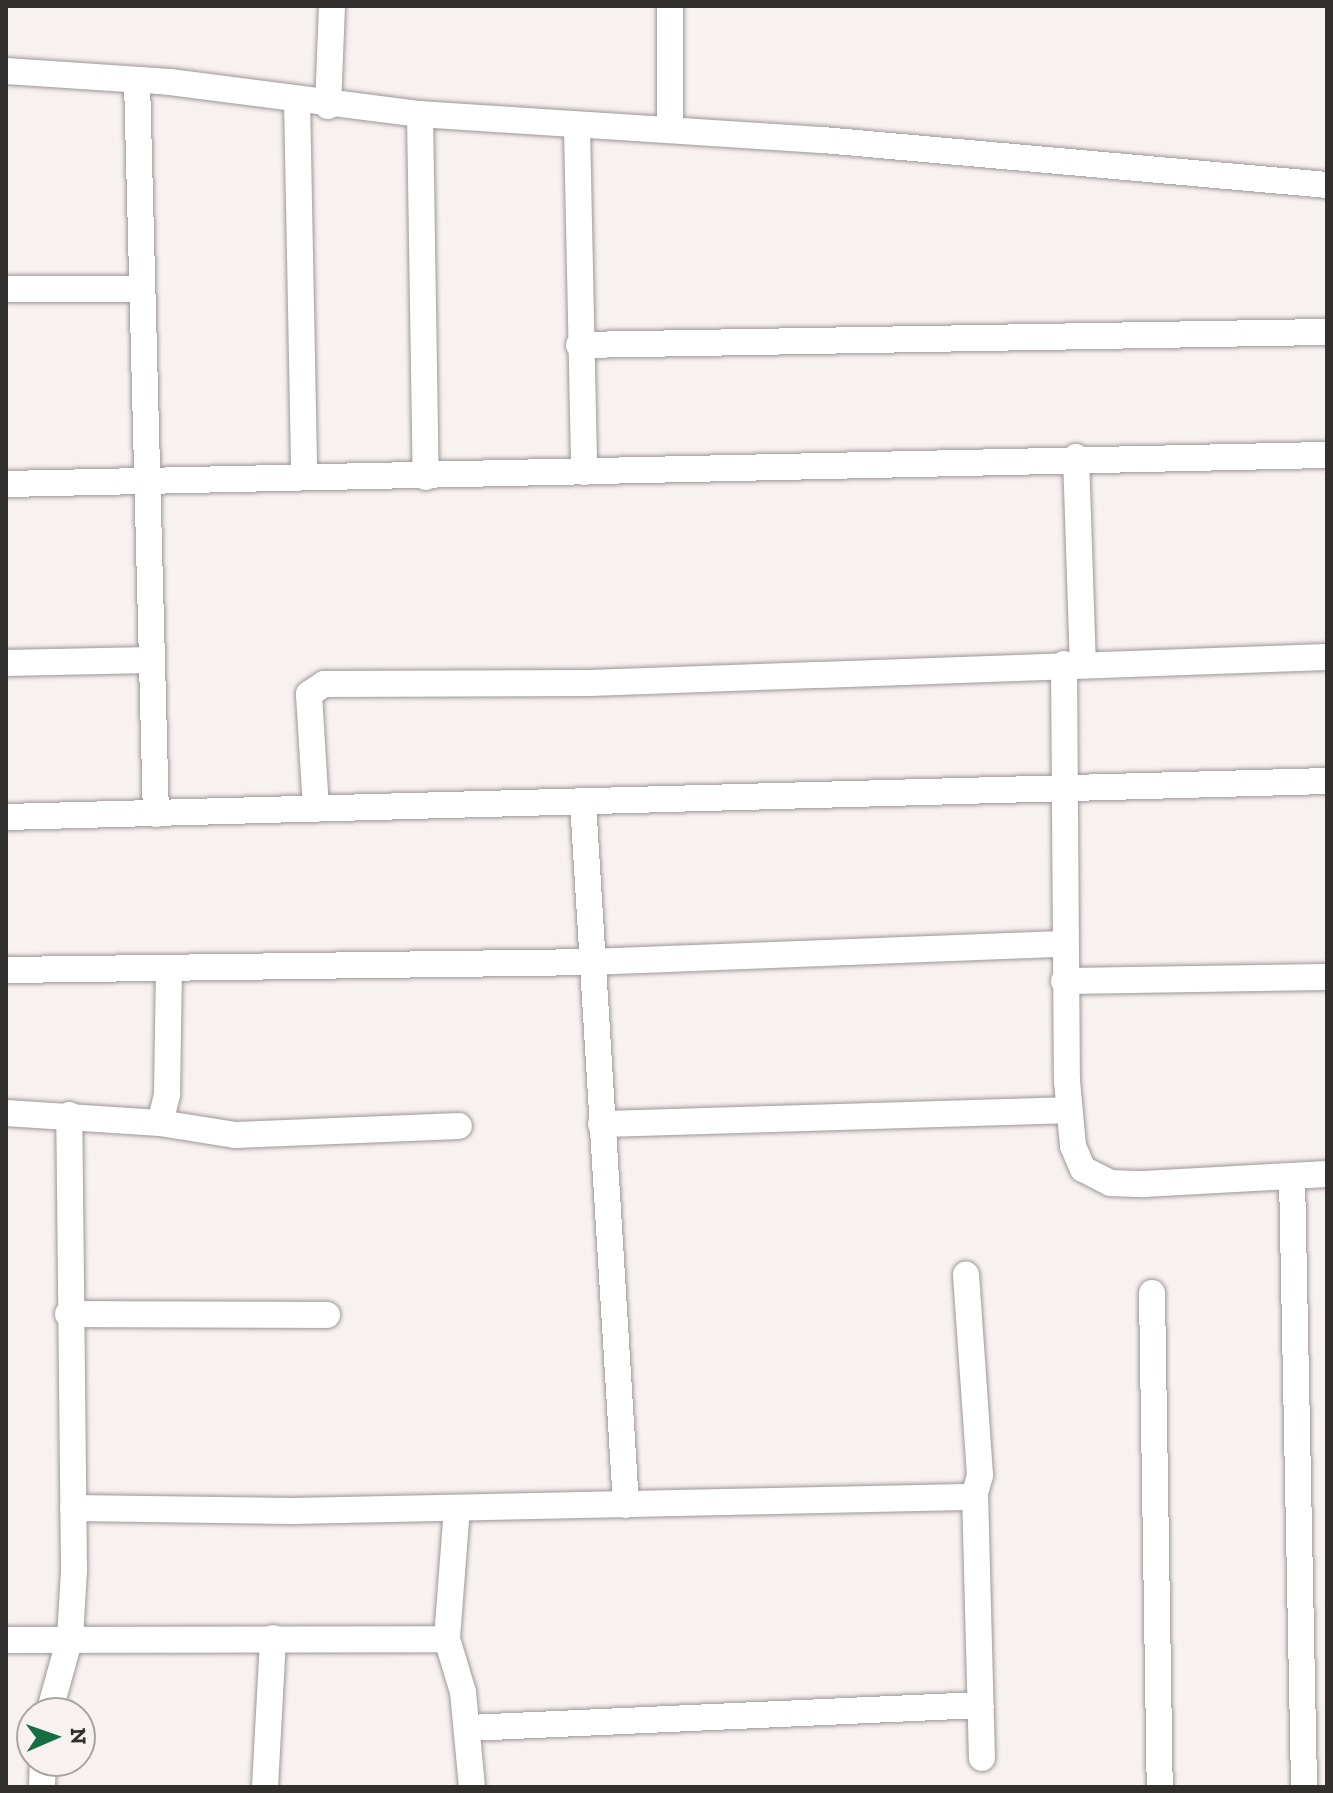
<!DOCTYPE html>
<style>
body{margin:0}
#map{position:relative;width:1333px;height:1793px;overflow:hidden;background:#f7f1f0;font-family:"Zilla Slab",serif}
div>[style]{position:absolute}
.roads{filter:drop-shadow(0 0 2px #9d9797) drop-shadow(0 0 2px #9d9797)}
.minor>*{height:26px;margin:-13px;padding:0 13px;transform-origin:13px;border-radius:13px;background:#fff}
span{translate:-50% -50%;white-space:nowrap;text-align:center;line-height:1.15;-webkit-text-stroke:6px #f7f1f0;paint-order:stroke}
.frame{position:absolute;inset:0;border:8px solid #32302f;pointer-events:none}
.north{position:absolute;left:16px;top:1697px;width:80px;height:80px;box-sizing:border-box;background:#f7f1f0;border:2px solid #a8a4a3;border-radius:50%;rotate:88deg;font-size:22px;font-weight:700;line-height:32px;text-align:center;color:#32302f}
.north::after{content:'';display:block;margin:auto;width:28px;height:36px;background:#146e42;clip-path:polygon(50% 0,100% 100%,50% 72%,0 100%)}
</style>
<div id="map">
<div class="roads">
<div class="minor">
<div style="left:6px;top:71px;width:164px;rotate:3.8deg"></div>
<div style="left:170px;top:82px;width:252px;rotate:7.3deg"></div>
<div style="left:420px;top:114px;width:404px;rotate:3.7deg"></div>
<div style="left:823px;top:140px;width:506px;rotate:5.1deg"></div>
<div style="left:137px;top:81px;width:733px;rotate:88.52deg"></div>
<div style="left:297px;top:99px;width:378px;rotate:88.9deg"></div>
<div style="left:328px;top:106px;width:100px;rotate:-87.7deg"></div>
<div style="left:420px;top:114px;width:363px;rotate:89.1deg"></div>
<div style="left:577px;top:127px;width:345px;rotate:88.8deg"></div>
<div style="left:670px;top:130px;width:124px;rotate:-90deg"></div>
<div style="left:6px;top:289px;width:135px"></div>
<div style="left:579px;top:345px;width:748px;rotate:-1deg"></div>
<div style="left:1076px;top:457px;width:207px;rotate:88.1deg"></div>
<div style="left:6px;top:484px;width:1321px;rotate:-1.26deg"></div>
<div style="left:6px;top:663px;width:144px;rotate:-1.2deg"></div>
<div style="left:1064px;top:664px;width:417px;rotate:89.6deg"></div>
<div style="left:1067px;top:1081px;width:65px;rotate:84.7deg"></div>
<div style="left:1073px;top:1146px;width:25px;rotate:67deg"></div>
<div style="left:1083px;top:1169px;width:30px;rotate:27deg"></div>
<div style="left:1110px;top:1183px;width:34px;rotate:2deg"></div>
<div style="left:1144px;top:1184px;width:183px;rotate:-3.1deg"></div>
<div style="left:583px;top:802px;width:704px;rotate:86.5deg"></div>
<div style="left:316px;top:809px;width:115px;rotate:-93.5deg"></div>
<div style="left:309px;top:694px;width:18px;rotate:-34deg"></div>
<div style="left:324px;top:684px;width:266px;rotate:-0.2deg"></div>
<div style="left:590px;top:683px;width:737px;rotate:-2.02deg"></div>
<div style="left:6px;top:817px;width:1321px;rotate:-1.56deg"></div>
<div style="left:6px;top:970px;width:584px;rotate:-0.78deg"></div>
<div style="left:590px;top:962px;width:472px;rotate:-2.2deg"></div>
<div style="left:1064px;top:981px;width:263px;rotate:-0.9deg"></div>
<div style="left:6px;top:1113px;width:154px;rotate:3.7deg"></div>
<div style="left:160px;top:1123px;width:77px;rotate:9deg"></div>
<div style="left:236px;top:1135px;width:223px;rotate:-2.3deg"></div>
<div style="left:160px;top:1123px;width:30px;rotate:-76deg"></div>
<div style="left:167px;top:1094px;width:125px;rotate:-89.1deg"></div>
<div style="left:601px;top:1124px;width:468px;rotate:-1.7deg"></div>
<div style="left:1292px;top:1176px;width:611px;rotate:88.87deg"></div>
<div style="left:1152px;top:1293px;width:494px;rotate:89.1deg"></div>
<div style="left:68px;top:1314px;width:259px;rotate:0.2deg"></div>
<div style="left:975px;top:1493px;width:265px;rotate:88.5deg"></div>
<div style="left:73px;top:1508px;width:220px;rotate:0.8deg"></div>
<div style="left:293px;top:1511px;width:674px;rotate:-1.19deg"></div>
<div style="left:967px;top:1497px;width:9px;rotate:-27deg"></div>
<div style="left:975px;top:1493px;width:19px;rotate:-74deg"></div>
<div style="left:980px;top:1475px;width:201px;rotate:-94deg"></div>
<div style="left:457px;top:1508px;width:131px;rotate:94.4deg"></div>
<div style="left:447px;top:1639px;width:55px;rotate:73.2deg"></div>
<div style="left:463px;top:1692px;width:95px;rotate:84.6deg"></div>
<div style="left:6px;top:1640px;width:441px;rotate:-0.1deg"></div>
<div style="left:49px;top:1713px;width:78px;rotate:-74.4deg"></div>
<div style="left:70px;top:1638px;width:68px;rotate:-86.6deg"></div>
<div style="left:74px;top:1570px;width:455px;rotate:-90.6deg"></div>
<div style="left:468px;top:1728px;width:513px;rotate:-2.57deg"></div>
<div style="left:42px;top:1787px;width:26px;rotate:-88deg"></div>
<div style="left:265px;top:1787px;width:149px;rotate:-86.9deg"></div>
</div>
</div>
<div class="frame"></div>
<div class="north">N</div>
</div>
